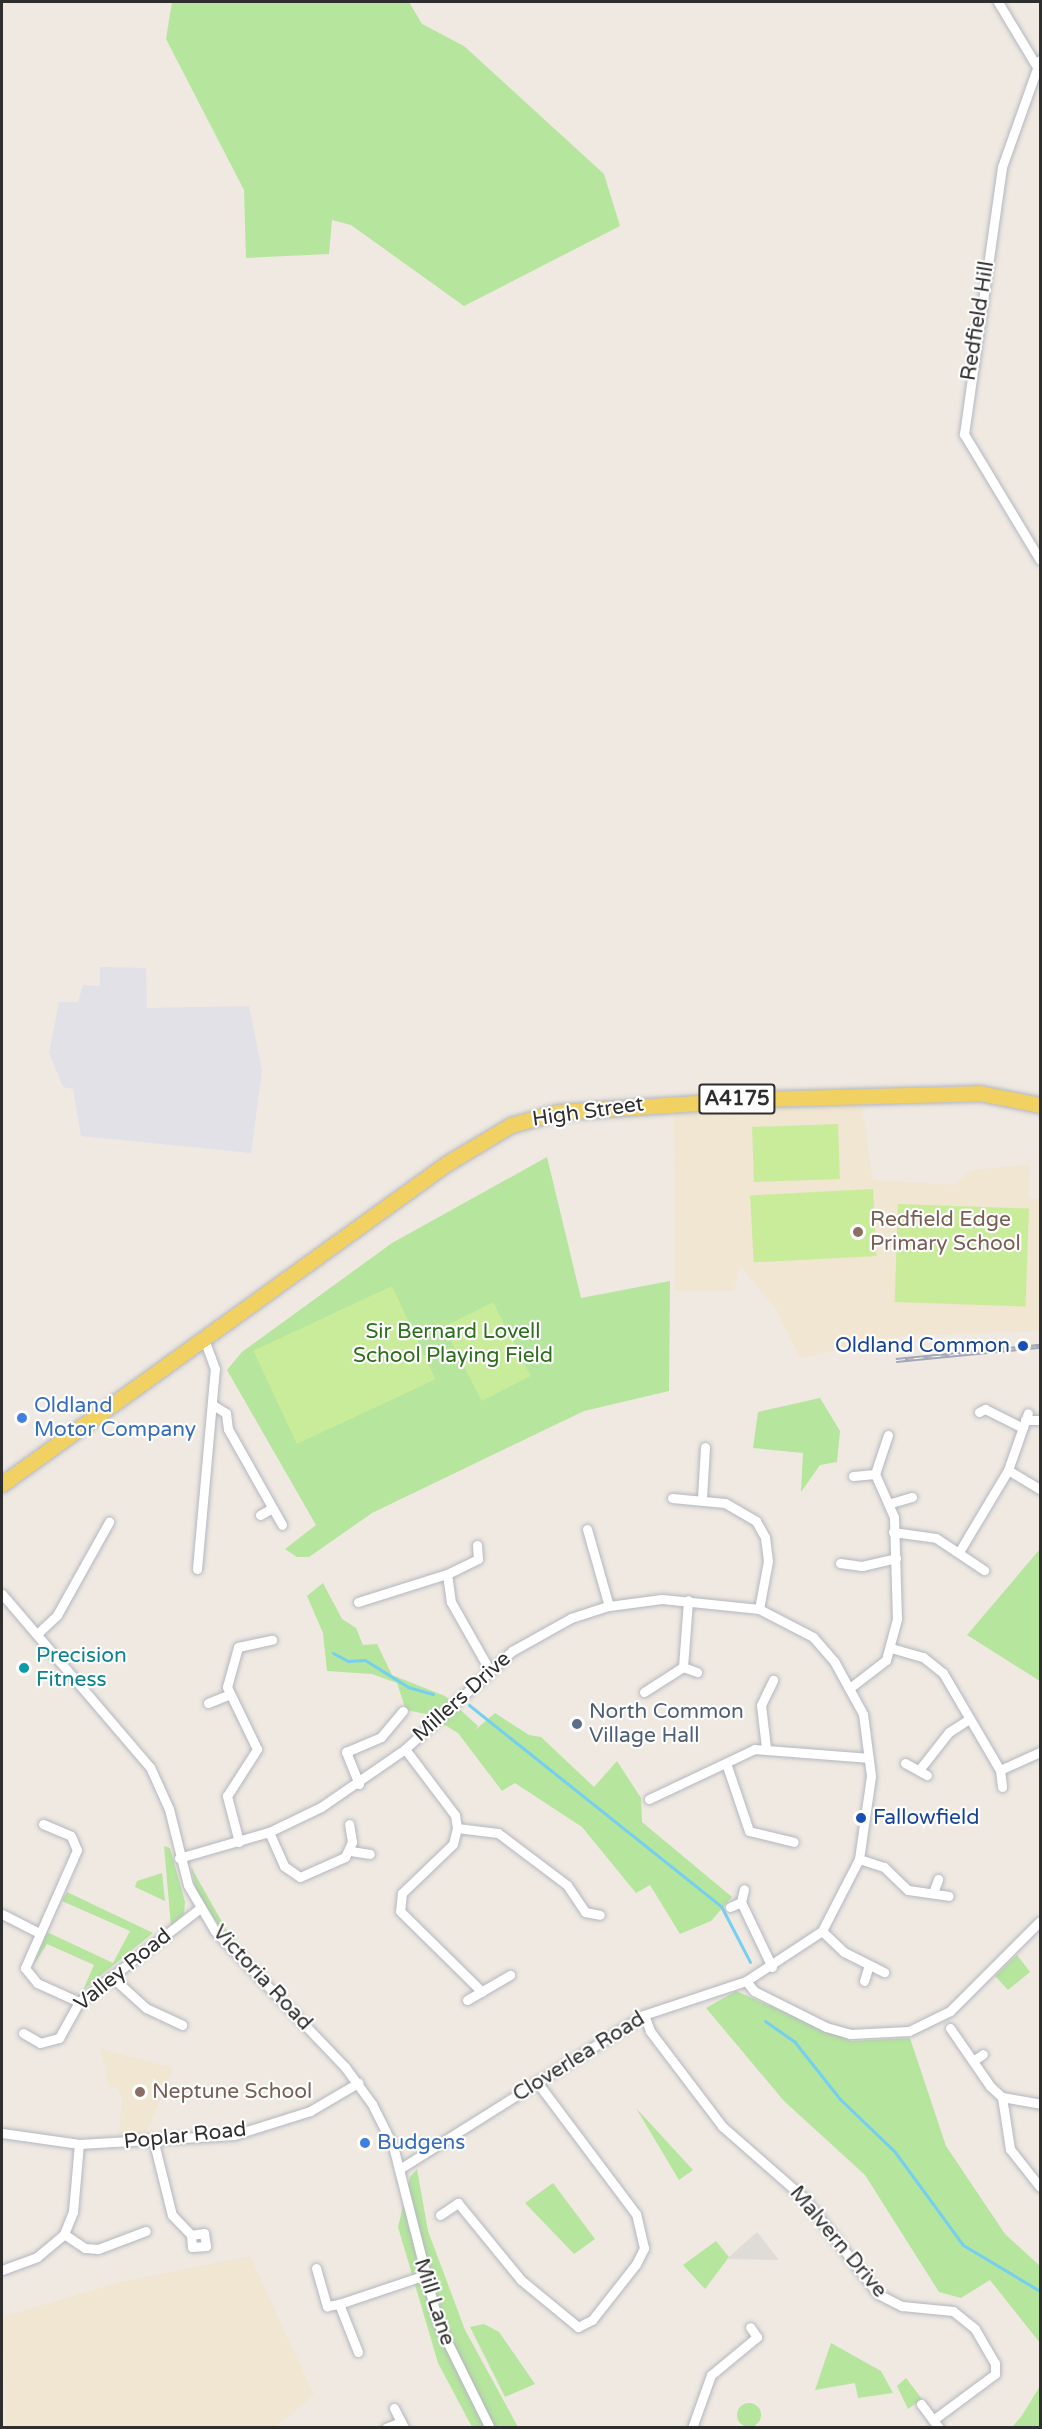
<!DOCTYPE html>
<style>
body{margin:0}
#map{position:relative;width:1042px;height:2429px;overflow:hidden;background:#efe9e1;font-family:"Varela Round",sans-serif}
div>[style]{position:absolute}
.industrial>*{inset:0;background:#e3e1e8}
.education>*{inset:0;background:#f0e6d1}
.green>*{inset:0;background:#b6e59e}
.round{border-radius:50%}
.pitch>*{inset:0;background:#c9ec9a;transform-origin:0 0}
.plaza>*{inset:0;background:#dfdcd8}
.stream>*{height:3px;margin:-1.5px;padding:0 1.5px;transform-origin:1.5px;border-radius:1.5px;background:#75cff0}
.roads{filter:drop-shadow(0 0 2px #b4b7c1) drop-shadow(0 0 2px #b4b7c1)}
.street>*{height:9px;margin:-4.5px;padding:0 4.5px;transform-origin:4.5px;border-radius:4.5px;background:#fff}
.primary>*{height:15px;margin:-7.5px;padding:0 7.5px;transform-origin:7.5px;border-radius:7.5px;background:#f2d163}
.rail>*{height:5px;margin-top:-2.5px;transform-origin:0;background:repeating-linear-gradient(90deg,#fff 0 9px,#a3a6b8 0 18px);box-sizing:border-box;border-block:2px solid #a3a6b8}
.dots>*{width:16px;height:16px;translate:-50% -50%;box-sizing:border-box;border:3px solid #fff;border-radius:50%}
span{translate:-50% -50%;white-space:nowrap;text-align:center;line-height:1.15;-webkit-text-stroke:4.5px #fff;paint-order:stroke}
.shield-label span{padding:2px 4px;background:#fff;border:2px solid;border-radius:4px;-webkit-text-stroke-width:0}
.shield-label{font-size:20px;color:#2e2e2e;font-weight:700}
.street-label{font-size:21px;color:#2e2e2e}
.education-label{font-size:21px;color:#785e54}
.left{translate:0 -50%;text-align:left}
.park-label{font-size:21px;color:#2c6e1b}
.transit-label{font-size:21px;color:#164399}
.right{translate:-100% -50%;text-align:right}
.shop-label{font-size:21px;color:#366cbe}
.culture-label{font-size:21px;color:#0d838f}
.service-label{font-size:21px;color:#4e5e75}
.frame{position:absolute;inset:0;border:3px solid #2e2e2e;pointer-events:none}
</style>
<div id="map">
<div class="industrial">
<div style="clip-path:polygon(100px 967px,146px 968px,147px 1008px,249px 1006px,262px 1071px,251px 1153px,81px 1136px,73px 1089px,63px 1087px,49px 1053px,59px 1002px,78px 1002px,83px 985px,100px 986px)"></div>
</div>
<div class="education">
<div style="clip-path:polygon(862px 1107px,873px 1180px,954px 1185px,971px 1170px,1030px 1165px,1029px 1198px,1040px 1200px,1040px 1331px,911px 1335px,800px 1358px,777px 1311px,740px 1265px,734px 1291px,675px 1291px,674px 1108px)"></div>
<div style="clip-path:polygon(101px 2049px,173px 2068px,147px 2132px,119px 2135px,122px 2099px,118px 2088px,108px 2086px)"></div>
<div style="clip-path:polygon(250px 2256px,314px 2395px,275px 2427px,6px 2428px,2px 2317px,121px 2282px)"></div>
</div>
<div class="green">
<div style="clip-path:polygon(172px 2px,409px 2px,422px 24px,464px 46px,604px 174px,620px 226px,464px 306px,351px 225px,332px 220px,329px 254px,246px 258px,244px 190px,166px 39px)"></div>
<div style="clip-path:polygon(547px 1157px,581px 1298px,670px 1281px,669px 1391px,584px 1411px,372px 1513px,309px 1557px,297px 1557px,285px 1549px,316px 1525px,227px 1370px,242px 1352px,392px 1243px)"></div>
<div style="clip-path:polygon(820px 1398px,840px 1431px,837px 1462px,820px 1465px,801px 1492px,803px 1453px,753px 1448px,758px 1412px)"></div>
<div style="clip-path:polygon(1040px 1549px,1040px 1681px,967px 1635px)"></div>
<div style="clip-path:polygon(323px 1583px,342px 1619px,356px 1628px,363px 1645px,377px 1644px,392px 1675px,445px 1696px,478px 1726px,475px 1730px,495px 1713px,529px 1735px,541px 1737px,594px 1787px,617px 1761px,641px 1798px,642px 1822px,732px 1897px,711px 1921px,680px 1934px,650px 1885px,636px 1893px,582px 1827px,515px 1783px,502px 1791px,458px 1733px,426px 1714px,406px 1710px,397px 1683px,372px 1674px,327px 1671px,323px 1633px,307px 1596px)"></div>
<div style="clip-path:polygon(164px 1846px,170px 1848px,185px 1902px,184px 1914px,171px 1926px)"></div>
<div style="clip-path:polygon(191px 1867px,235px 1945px,234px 1947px,197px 1894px)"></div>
<div style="clip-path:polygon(162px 1873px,165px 1901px,135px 1887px,137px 1881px)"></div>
<div style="clip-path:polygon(67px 1892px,153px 1933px,83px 1990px,94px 1965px,47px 1944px,33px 1966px,47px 1932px,113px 1963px,130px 1931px,62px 1901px)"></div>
<div style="clip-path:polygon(1017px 1955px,1030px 1972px,1008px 1990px,995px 1976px)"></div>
<div style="clip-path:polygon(736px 1991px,851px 2041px,910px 2038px,946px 2146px,1005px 2234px,1040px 2266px,1040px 2343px,990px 2280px,961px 2298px,939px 2292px,865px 2175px,784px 2101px,706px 2008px)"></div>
<div style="clip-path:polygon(636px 2108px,693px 2170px,679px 2180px)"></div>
<div style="clip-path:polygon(417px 2169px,428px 2231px,465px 2330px,518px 2427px,472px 2427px,438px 2363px,398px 2227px,410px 2177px)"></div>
<div style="clip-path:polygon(553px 2183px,595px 2239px,574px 2254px,525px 2203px)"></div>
<div style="clip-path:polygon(716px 2241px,729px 2257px,705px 2289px,683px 2265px)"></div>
<div style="clip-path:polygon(484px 2324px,499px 2332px,535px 2384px,505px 2397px,470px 2327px)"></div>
<div style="clip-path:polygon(831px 2343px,881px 2371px,893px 2393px,858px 2398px,855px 2383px,815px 2390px)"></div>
<div style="clip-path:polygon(906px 2378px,922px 2399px,908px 2409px,897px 2386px)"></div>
<div style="clip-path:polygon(1040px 2386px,1040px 2427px,1012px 2427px,1021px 2417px)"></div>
<div class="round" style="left:737px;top:2403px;width:24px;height:24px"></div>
</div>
<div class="pitch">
<div style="left:838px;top:1124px;width:55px;height:86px;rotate:88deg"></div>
<div style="left:873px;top:1189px;width:67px;height:123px;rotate:87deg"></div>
<div style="left:898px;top:1204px;width:131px;height:98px;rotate:2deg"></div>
<div style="left:392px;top:1286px;width:103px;height:153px;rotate:65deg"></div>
<div style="left:493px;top:1302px;width:83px;height:55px;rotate:63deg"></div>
</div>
<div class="plaza">
<div style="clip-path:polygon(757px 2232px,779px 2260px,727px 2259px,742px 2245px)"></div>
</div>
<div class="stream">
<div style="left:333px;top:1653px;width:17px;rotate:28deg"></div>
<div style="left:348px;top:1661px;width:17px;rotate:-3deg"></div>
<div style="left:365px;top:1660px;width:51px;rotate:32.1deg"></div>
<div style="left:408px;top:1687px;width:26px;rotate:16deg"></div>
<div style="left:469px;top:1705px;width:322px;rotate:38.6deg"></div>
<div style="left:721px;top:1906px;width:63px;rotate:62.6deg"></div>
<div style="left:765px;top:2021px;width:35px;rotate:35deg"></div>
<div style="left:794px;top:2041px;width:74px;rotate:51.6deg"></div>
<div style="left:840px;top:2099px;width:76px;rotate:43.9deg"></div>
<div style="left:895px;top:2152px;width:115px;rotate:53.8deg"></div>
<div style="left:963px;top:2245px;width:90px;rotate:30.9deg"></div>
</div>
<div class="roads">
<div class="street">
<div style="left:998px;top:2px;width:76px;rotate:59deg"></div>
<div style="left:1040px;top:60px;width:114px;rotate:109.6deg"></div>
<div style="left:1002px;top:167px;width:270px;rotate:98.1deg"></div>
<div style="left:964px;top:434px;width:147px;rotate:58.9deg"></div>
<div style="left:213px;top:1405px;width:15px;rotate:32deg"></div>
<div style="left:226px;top:1413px;width:16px;rotate:83deg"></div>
<div style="left:228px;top:1429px;width:110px;rotate:60.6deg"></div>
<div style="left:979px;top:1412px;width:7px;rotate:-27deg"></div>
<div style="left:985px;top:1409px;width:42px;rotate:26.6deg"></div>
<div style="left:1025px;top:1420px;width:15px"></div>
<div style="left:1008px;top:1470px;width:37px;rotate:31deg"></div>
<div style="left:853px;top:1476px;width:22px;rotate:-5deg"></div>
<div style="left:672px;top:1498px;width:53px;rotate:5.4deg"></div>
<div style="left:725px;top:1503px;width:36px;rotate:30deg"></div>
<div style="left:756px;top:1521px;width:18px;rotate:61deg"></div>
<div style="left:765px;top:1537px;width:24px;rotate:83deg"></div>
<div style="left:768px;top:1561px;width:49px;rotate:100.6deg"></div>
<div style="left:702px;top:1498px;width:51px;rotate:-86.6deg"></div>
<div style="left:891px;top:1503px;width:22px;rotate:-16deg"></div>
<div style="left:260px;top:1515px;width:14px;rotate:-30deg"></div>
<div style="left:587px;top:1529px;width:80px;rotate:74.1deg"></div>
<div style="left:893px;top:1532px;width:43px;rotate:7.9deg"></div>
<div style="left:936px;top:1538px;width:58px;rotate:33.7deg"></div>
<div style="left:477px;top:1545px;width:14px;rotate:86deg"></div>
<div style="left:478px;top:1559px;width:34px;rotate:154deg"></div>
<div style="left:447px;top:1574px;width:28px;rotate:82deg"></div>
<div style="left:451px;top:1602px;width:77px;rotate:60.4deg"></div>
<div style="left:959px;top:1552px;width:96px;rotate:-59.1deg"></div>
<div style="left:1008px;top:1470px;width:60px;rotate:-70.7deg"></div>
<div style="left:840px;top:1563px;width:22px;rotate:8deg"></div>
<div style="left:862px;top:1566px;width:35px;rotate:-13deg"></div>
<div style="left:197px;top:1569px;width:201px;rotate:-84.9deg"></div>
<div style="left:215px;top:1369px;width:29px;rotate:-110deg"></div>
<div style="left:2px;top:1594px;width:228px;rotate:49.5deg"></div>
<div style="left:150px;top:1767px;width:46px;rotate:65.7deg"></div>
<div style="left:169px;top:1809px;width:78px;rotate:76deg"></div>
<div style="left:188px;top:1885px;width:53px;rotate:59.6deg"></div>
<div style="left:215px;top:1931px;width:188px;rotate:46.3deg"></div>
<div style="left:345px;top:2067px;width:46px;rotate:53.9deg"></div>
<div style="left:372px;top:2104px;width:47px;rotate:63.4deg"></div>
<div style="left:393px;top:2146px;width:183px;rotate:75.7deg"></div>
<div style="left:438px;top:2323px;width:117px;rotate:63.7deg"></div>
<div style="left:358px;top:1602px;width:93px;rotate:-17.5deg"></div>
<div style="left:38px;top:1633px;width:26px;rotate:-43deg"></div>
<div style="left:57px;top:1615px;width:107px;rotate:-60.8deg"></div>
<div style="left:891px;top:1648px;width:33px;rotate:16deg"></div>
<div style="left:923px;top:1657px;width:26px;rotate:39deg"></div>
<div style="left:943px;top:1673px;width:113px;rotate:59.6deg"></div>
<div style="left:1000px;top:1770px;width:44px;rotate:-24.2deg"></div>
<div style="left:683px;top:1667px;width:15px;rotate:20deg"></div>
<div style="left:851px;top:1687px;width:44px;rotate:-37.6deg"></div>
<div style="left:886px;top:1660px;width:42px;rotate:-75deg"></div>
<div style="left:897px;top:1619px;width:102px;rotate:-91.7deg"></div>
<div style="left:894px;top:1517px;width:47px;rotate:-113.8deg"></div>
<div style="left:875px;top:1474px;width:41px;rotate:-71.6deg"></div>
<div style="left:644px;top:1692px;width:46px;rotate:-32.7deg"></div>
<div style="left:683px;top:1667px;width:67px;rotate:-85.7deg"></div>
<div style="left:208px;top:1703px;width:22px;rotate:-22deg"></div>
<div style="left:766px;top:1748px;width:43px;rotate:-96.6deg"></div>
<div style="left:761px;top:1705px;width:28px;rotate:-64deg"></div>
<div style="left:405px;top:1749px;width:83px;rotate:52.9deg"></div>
<div style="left:455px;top:1815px;width:13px;rotate:81deg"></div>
<div style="left:457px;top:1828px;width:16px;rotate:104deg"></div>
<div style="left:453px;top:1844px;width:71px;rotate:136.1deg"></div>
<div style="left:402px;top:1893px;width:18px;rotate:96deg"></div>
<div style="left:400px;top:1911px;width:115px;rotate:44.6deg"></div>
<div style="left:726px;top:1763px;width:72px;rotate:71.3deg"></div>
<div style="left:749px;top:1831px;width:46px;rotate:13.7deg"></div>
<div style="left:905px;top:1763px;width:25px;rotate:29deg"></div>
<div style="left:919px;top:1770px;width:48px;rotate:-51.7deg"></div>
<div style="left:949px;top:1732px;width:24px;rotate:-33deg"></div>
<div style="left:1000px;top:1770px;width:17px;rotate:83deg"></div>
<div style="left:359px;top:1784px;width:35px;rotate:-112deg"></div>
<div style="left:346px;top:1752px;width:38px;rotate:-23deg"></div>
<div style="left:381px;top:1737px;width:34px;rotate:-50deg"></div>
<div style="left:649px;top:1799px;width:117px;rotate:-25.3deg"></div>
<div style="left:755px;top:1749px;width:114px;rotate:4.5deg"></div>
<div style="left:43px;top:1824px;width:30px;rotate:23deg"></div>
<div style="left:71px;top:1836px;width:15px;rotate:67deg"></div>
<div style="left:77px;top:1850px;width:129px;rotate:113.8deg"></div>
<div style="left:25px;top:1968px;width:19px;rotate:51deg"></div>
<div style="left:37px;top:1983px;width:46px;rotate:24.3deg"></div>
<div style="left:457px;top:1828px;width:41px;rotate:7deg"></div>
<div style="left:498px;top:1833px;width:86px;rotate:37deg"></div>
<div style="left:567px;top:1885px;width:32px;rotate:56deg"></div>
<div style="left:585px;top:1912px;width:15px;rotate:11deg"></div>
<div style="left:269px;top:1832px;width:37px;rotate:66deg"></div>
<div style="left:284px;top:1866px;width:19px;rotate:35deg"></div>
<div style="left:300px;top:1877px;width:49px;rotate:-24deg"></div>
<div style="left:345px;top:1857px;width:17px;rotate:-65deg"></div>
<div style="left:352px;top:1842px;width:18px;rotate:-99deg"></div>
<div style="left:239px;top:1842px;width:48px;rotate:-104.6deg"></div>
<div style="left:227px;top:1796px;width:56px;rotate:-57.4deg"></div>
<div style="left:257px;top:1749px;width:69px;rotate:-115.8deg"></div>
<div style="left:227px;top:1687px;width:41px;rotate:-74.6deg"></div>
<div style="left:238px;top:1647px;width:35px;rotate:-12deg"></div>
<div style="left:351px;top:1851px;width:19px;rotate:9deg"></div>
<div style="left:179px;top:1858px;width:94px;rotate:-16.1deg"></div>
<div style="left:269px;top:1832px;width:58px;rotate:-25.7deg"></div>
<div style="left:321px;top:1807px;width:102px;rotate:-34.6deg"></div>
<div style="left:405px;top:1749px;width:145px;rotate:-42.5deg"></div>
<div style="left:512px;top:1651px;width:68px;rotate:-29.2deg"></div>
<div style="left:571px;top:1618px;width:40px;rotate:-18deg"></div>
<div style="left:609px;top:1606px;width:53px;rotate:-7.5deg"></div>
<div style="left:662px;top:1599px;width:98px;rotate:5.9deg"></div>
<div style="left:759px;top:1609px;width:61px;rotate:27.4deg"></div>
<div style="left:813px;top:1637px;width:32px;rotate:49deg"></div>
<div style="left:834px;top:1661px;width:60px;rotate:61.3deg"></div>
<div style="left:863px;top:1714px;width:63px;rotate:82.6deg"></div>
<div style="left:871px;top:1776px;width:84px;rotate:98.2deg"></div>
<div style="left:859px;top:1859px;width:81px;rotate:117.2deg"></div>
<div style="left:822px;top:1931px;width:91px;rotate:146.7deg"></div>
<div style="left:746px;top:1981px;width:108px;rotate:161.6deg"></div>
<div style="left:644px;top:2015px;width:289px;rotate:147.8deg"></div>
<div style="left:859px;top:1859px;width:26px;rotate:18deg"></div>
<div style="left:884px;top:1867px;width:33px;rotate:44deg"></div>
<div style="left:908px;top:1890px;width:41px;rotate:8.3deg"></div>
<div style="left:933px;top:1893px;width:15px;rotate:-70deg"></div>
<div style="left:741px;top:1902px;width:72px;rotate:64.5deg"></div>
<div style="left:730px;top:1907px;width:12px;rotate:-24deg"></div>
<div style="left:741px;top:1902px;width:13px;rotate:-77deg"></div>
<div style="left:2px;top:1914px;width:39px;rotate:27deg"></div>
<div style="left:822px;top:1931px;width:30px;rotate:44deg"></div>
<div style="left:844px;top:1952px;width:45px;rotate:26.6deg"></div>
<div style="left:113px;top:1978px;width:45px;rotate:42.3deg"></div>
<div style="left:146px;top:2008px;width:40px;rotate:25deg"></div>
<div style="left:746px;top:1981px;width:13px;rotate:51deg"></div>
<div style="left:754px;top:1991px;width:80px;rotate:26.6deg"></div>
<div style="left:826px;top:2027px;width:25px;rotate:16deg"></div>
<div style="left:850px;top:2034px;width:59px;rotate:-2.9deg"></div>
<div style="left:909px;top:2031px;width:46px;rotate:-26deg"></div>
<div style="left:950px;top:2011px;width:127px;rotate:-45deg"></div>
<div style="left:864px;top:1981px;width:14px;rotate:-73deg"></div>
<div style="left:467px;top:2000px;width:50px;rotate:-30.2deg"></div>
<div style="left:644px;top:2015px;width:17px;rotate:69deg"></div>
<div style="left:650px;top:2031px;width:119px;rotate:52.8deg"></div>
<div style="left:722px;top:2126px;width:109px;rotate:41.3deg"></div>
<div style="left:804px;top:2198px;width:121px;rotate:52.4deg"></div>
<div style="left:878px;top:2294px;width:27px;rotate:27deg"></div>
<div style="left:902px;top:2306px;width:51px;rotate:5.6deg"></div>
<div style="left:953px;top:2311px;width:28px;rotate:39deg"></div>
<div style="left:975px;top:2329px;width:39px;rotate:60deg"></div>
<div style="left:995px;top:2363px;width:11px;rotate:90deg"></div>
<div style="left:995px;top:2374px;width:77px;rotate:143.4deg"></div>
<div style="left:933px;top:2420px;width:10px;rotate:53deg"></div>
<div style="left:950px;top:2028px;width:70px;rotate:55.4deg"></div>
<div style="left:990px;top:2086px;width:16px;rotate:43deg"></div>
<div style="left:1002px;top:2097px;width:39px;rotate:10deg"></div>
<div style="left:23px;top:2033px;width:20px;rotate:30deg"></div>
<div style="left:40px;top:2043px;width:20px;rotate:-15deg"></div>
<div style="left:59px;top:2038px;width:41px;rotate:-60.9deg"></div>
<div style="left:79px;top:2002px;width:153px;rotate:-37.8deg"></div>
<div style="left:973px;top:2061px;width:12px;rotate:-35deg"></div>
<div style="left:1002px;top:2097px;width:53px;rotate:81.3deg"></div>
<div style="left:1010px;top:2149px;width:48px;rotate:51.7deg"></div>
<div style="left:2px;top:2133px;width:78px;rotate:8.1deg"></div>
<div style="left:79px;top:2144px;width:155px;rotate:-3.3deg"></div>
<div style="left:234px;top:2135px;width:80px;rotate:-17.5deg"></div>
<div style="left:310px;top:2111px;width:56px;rotate:-30.3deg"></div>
<div style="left:154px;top:2143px;width:74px;rotate:76deg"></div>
<div style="left:172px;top:2215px;width:28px;rotate:46deg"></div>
<div style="left:191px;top:2235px;width:12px;rotate:85deg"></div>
<div style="left:192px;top:2247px;width:14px;rotate:-4deg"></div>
<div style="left:206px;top:2246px;width:13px;rotate:-99deg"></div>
<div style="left:204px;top:2233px;width:13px;rotate:171deg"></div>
<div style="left:440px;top:2215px;width:22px;rotate:-34deg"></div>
<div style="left:458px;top:2203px;width:99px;rotate:50.7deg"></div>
<div style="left:521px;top:2280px;width:74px;rotate:39.5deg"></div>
<div style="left:578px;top:2327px;width:16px;rotate:-27deg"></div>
<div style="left:592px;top:2320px;width:71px;rotate:-51.8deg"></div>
<div style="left:636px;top:2264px;width:18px;rotate:-63deg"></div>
<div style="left:644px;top:2248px;width:35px;rotate:-103deg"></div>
<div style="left:636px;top:2214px;width:165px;rotate:-126.9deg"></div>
<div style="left:64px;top:2234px;width:25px;rotate:34deg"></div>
<div style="left:85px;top:2248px;width:13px;rotate:4deg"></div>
<div style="left:98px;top:2249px;width:51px;rotate:-20.6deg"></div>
<div style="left:316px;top:2268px;width:40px;rotate:74deg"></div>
<div style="left:327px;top:2306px;width:12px;rotate:-9deg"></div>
<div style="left:2px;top:2270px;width:37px;rotate:-20deg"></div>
<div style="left:37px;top:2257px;width:35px;rotate:-40deg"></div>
<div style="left:64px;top:2234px;width:24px;rotate:-68deg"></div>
<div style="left:73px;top:2212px;width:68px;rotate:-85deg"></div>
<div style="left:358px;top:2352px;width:52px;rotate:-111.6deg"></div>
<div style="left:339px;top:2304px;width:88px;rotate:-18.6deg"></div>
<div style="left:921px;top:2404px;width:20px;rotate:53deg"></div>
<div style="left:394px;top:2408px;width:22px;rotate:63deg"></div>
<div style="left:386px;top:2428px;width:16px;rotate:-22deg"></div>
<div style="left:692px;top:2428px;width:56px;rotate:-70.3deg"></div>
<div style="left:711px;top:2375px;width:60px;rotate:-39.6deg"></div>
<div style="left:757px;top:2337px;width:12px;rotate:-125deg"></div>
</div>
<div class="primary">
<div style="left:2px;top:1484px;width:547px;rotate:-35.78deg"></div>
<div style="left:446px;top:1164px;width:76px;rotate:-31deg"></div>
<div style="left:511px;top:1125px;width:49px;rotate:-15.5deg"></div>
<div style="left:558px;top:1112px;width:199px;rotate:-3.7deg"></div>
<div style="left:757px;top:1099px;width:222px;rotate:-1.5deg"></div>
<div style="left:979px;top:1093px;width:62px;rotate:11.1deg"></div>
</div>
</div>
<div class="rail">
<div style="left:896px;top:1360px;width:145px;rotate:-5.6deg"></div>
</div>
<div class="dots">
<div style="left:858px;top:1232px;background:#8d6e63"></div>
<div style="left:1023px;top:1346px;background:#1a4fb4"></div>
<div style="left:22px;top:1418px;background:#3f7fe0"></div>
<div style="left:24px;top:1668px;background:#0f9aa8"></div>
<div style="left:577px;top:1724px;background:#5c6f8a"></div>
<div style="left:861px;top:1818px;background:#1a4fb4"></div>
<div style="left:140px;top:2092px;background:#8d6e63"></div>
<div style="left:365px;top:2143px;background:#3f7fe0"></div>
</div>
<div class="shield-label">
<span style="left:737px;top:1099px">A4175</span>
</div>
<div class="street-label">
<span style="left:978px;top:321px;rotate:-81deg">Redfield Hill</span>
<span style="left:588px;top:1112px;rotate:-8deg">High Street</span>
<span style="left:462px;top:1697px;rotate:-42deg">Millers Drive</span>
<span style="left:123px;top:1970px;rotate:-39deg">Valley Road</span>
<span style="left:262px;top:1978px;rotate:47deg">Victoria Road</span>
<span style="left:579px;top:2057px;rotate:-32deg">Cloverlea Road</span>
<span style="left:185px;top:2136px;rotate:-6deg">Poplar Road</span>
<span style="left:838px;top:2242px;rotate:50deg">Malvern Drive</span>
<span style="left:434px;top:2302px;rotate:72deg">Mill Lane</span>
</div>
<div class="education-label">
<span class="left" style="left:870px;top:1232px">Redfield Edge<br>Primary School</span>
<span class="left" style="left:152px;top:2092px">Neptune School</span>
</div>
<div class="park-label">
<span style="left:453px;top:1344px">Sir Bernard Lovell<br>School Playing Field</span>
</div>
<div class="transit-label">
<span class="right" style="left:1010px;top:1346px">Oldland Common</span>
<span class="left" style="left:873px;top:1818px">Fallowfield</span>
</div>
<div class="shop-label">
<span class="left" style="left:34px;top:1418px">Oldland<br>Motor Company</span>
<span class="left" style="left:377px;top:2143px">Budgens</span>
</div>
<div class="culture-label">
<span class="left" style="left:36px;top:1668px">Precision<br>Fitness</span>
</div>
<div class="service-label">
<span class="left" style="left:589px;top:1724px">North Common<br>Village Hall</span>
</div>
<div class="frame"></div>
</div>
